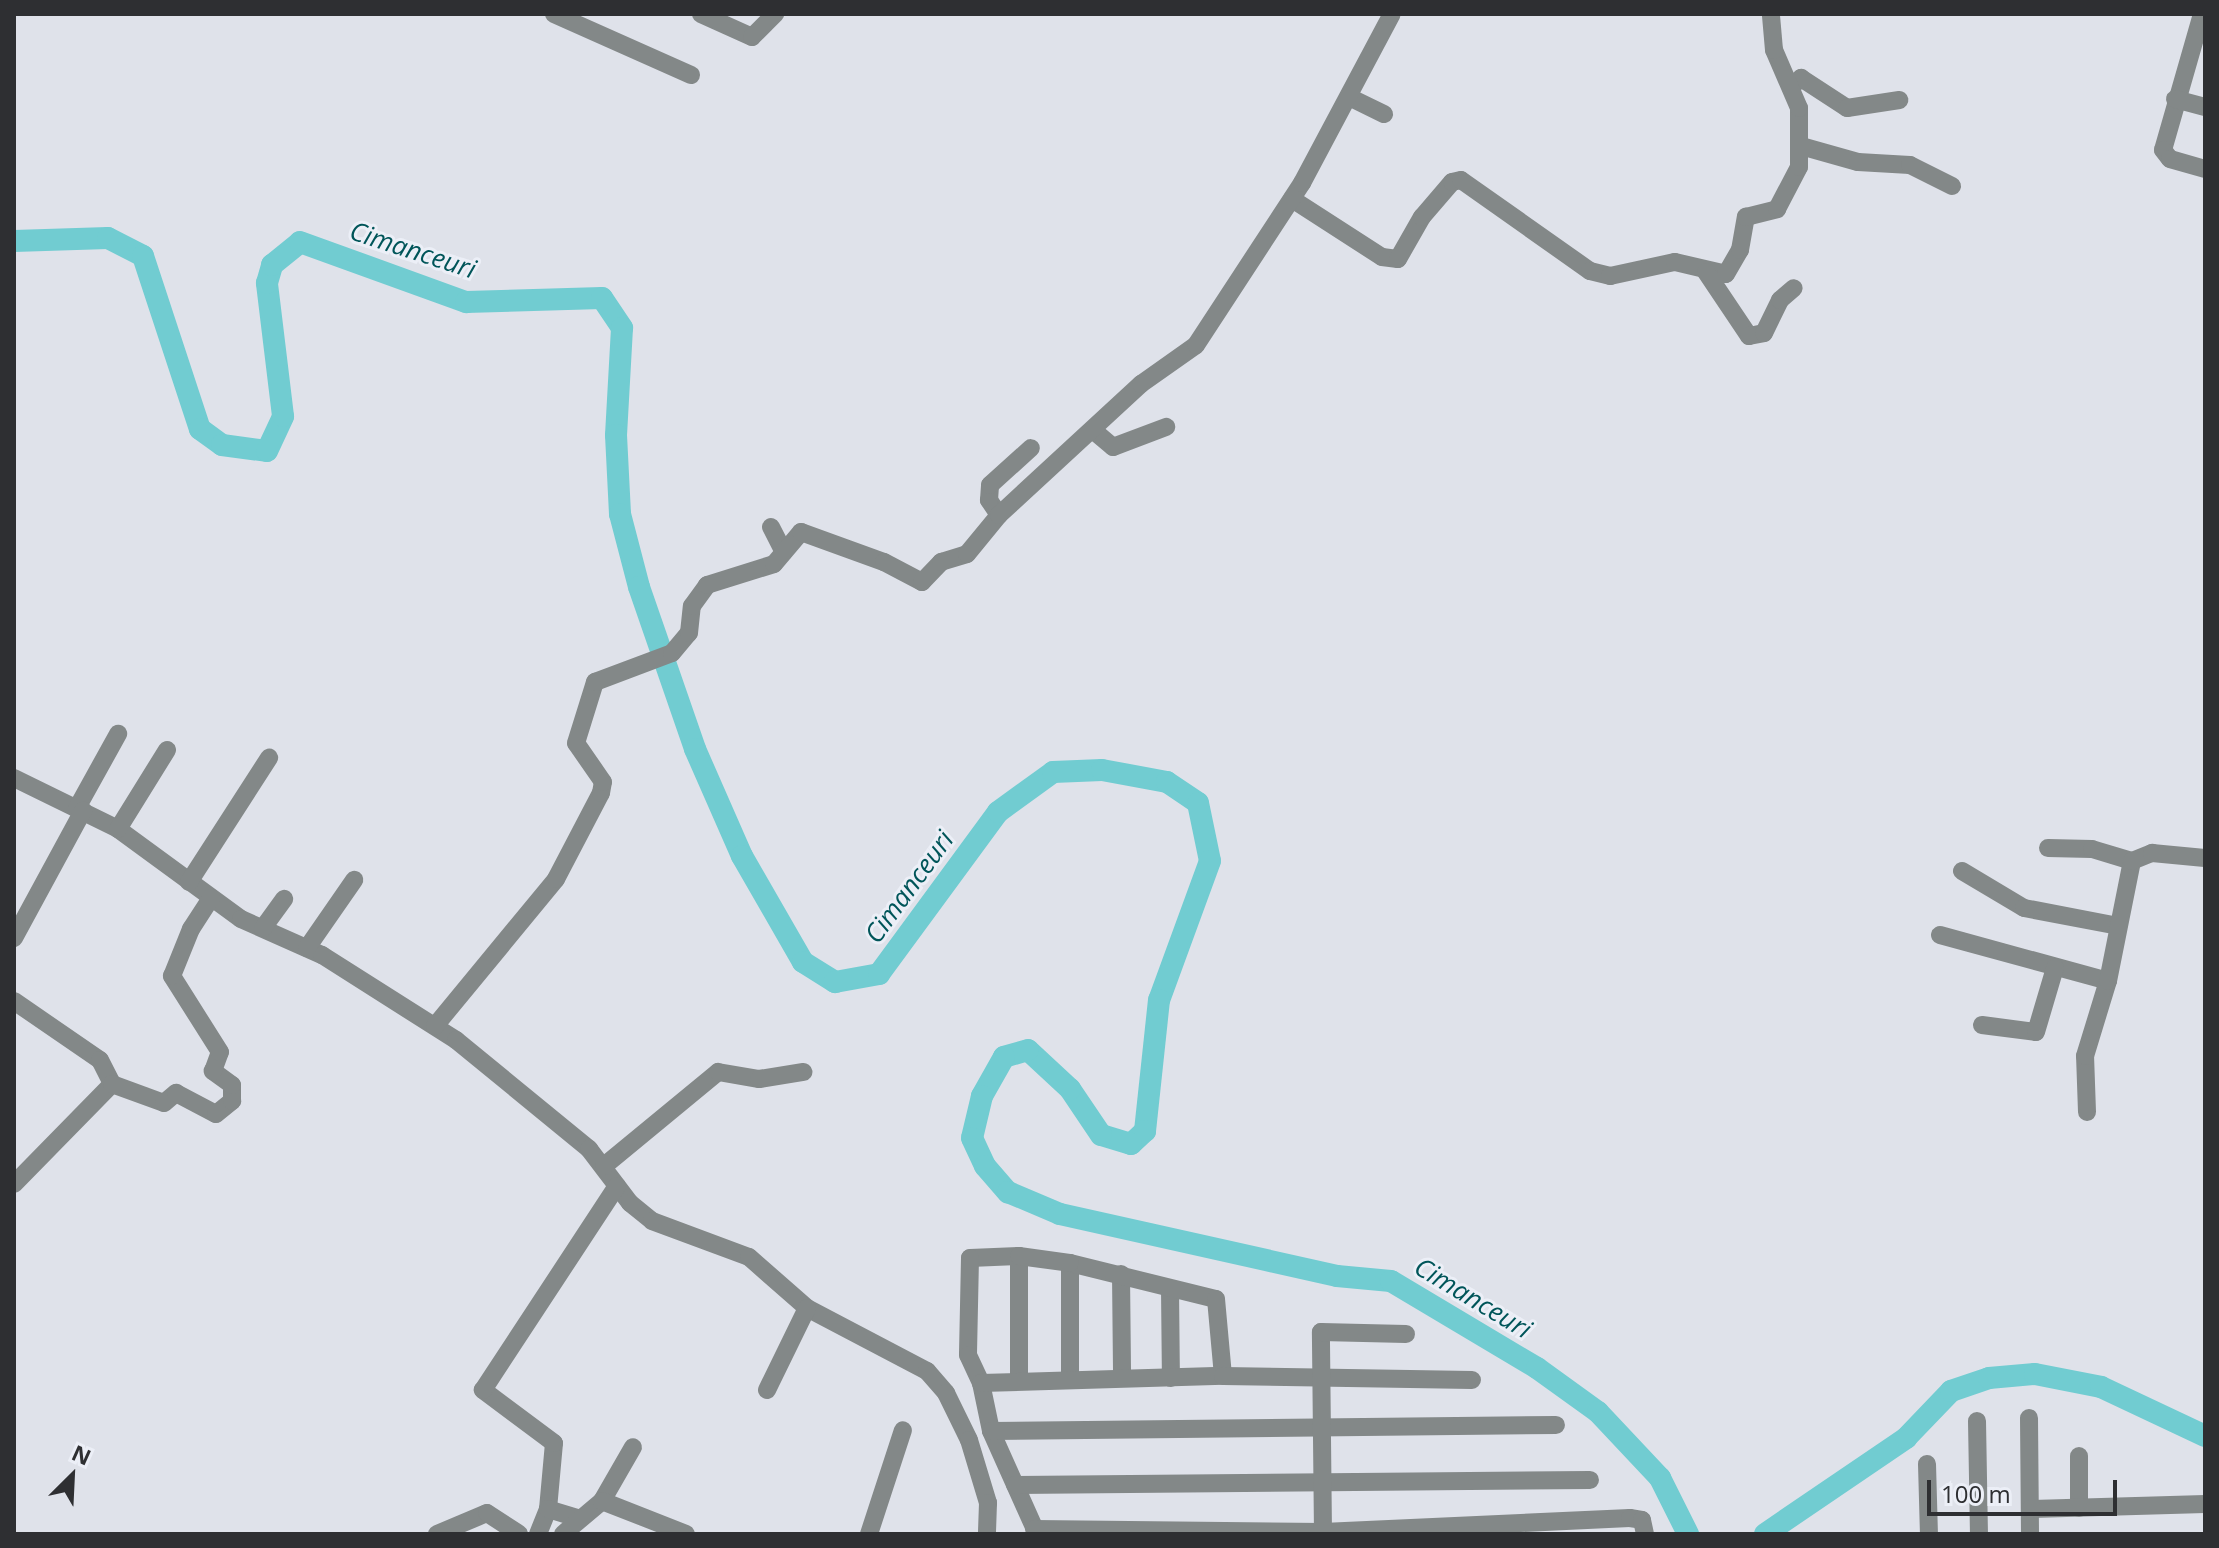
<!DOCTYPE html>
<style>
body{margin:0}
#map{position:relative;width:2219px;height:1548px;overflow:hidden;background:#dfe2ea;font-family:"Open Sans",sans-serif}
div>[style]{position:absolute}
.river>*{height:22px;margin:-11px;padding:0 11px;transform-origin:11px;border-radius:11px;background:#71ccd1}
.minor>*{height:18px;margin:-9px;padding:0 9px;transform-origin:9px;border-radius:9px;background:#838888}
span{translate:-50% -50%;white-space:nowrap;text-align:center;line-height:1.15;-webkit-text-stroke:6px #eceff7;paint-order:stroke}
.water-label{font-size:26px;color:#005559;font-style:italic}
.frame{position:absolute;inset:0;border:16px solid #2e2f32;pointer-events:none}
.north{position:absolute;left:32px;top:1436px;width:80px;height:80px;-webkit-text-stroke:6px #eceff7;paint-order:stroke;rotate:24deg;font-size:22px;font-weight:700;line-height:32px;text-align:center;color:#2e2f32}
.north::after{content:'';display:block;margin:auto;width:28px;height:36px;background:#2e2f32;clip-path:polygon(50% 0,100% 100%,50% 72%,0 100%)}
.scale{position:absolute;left:1927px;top:1480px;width:190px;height:36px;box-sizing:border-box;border:4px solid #2e2f32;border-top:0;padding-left:10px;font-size:24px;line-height:28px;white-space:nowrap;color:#2e2f32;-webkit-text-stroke:6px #eceff7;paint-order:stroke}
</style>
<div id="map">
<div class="river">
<div style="left:14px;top:241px;width:94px;rotate:-1.8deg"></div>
<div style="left:108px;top:238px;width:39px;rotate:27deg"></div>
<div style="left:143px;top:256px;width:182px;rotate:71.8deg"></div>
<div style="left:200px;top:429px;width:27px;rotate:36deg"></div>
<div style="left:222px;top:445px;width:45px;rotate:7.6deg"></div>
<div style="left:267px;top:451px;width:38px;rotate:-65deg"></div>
<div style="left:283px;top:416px;width:134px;rotate:-96.9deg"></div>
<div style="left:267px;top:283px;width:19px;rotate:-74deg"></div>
<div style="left:272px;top:265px;width:36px;rotate:-39deg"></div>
<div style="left:300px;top:242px;width:177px;rotate:19.9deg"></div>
<div style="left:466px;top:302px;width:136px;rotate:-1.7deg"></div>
<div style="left:602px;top:298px;width:36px;rotate:56deg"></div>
<div style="left:622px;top:328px;width:107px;rotate:93.2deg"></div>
<div style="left:616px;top:435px;width:79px;rotate:87.1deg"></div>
<div style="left:620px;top:514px;width:75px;rotate:75.4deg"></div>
<div style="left:639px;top:587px;width:171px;rotate:70.9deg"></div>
<div style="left:695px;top:749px;width:117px;rotate:66.3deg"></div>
<div style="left:742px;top:856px;width:122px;rotate:60.1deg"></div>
<div style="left:803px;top:962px;width:38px;rotate:32deg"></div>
<div style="left:835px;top:982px;width:45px;rotate:-10.3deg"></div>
<div style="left:879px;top:974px;width:201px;rotate:-53.7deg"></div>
<div style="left:998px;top:812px;width:68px;rotate:-36deg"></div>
<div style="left:1053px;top:772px;width:49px;rotate:-2.3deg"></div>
<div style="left:1102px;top:770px;width:66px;rotate:10.5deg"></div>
<div style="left:1167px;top:782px;width:37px;rotate:34deg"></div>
<div style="left:1198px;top:803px;width:59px;rotate:78.3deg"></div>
<div style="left:1210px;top:861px;width:148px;rotate:110.1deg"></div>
<div style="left:1159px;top:1000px;width:132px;rotate:96.1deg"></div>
<div style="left:1145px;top:1131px;width:19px;rotate:137deg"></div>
<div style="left:1131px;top:1144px;width:31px;rotate:-163deg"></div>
<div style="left:1101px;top:1135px;width:55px;rotate:-124deg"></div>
<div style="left:1070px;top:1089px;width:57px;rotate:-137.1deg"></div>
<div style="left:1028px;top:1050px;width:25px;rotate:164deg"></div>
<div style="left:1004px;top:1057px;width:45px;rotate:119.4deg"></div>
<div style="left:982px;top:1096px;width:43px;rotate:103.4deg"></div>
<div style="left:972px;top:1138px;width:31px;rotate:65deg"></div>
<div style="left:985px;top:1166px;width:35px;rotate:49deg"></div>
<div style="left:1008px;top:1192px;width:56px;rotate:22.9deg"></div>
<div style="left:1060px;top:1214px;width:284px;rotate:12.6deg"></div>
<div style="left:1337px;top:1276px;width:54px;rotate:5.3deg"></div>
<div style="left:1391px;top:1281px;width:170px;rotate:30.8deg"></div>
<div style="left:1537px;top:1368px;width:75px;rotate:35.8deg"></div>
<div style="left:1598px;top:1412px;width:91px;rotate:46.8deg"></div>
<div style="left:1660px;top:1478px;width:63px;rotate:63.4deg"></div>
<div style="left:1765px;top:1534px;width:171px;rotate:-34.2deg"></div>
<div style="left:1906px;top:1438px;width:65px;rotate:-46.2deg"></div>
<div style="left:1951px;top:1391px;width:40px;rotate:-18.9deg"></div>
<div style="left:1989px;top:1378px;width:46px;rotate:-5deg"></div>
<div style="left:2035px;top:1374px;width:67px;rotate:11.1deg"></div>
<div style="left:2101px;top:1387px;width:115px;rotate:25.2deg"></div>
</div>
<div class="minor">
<div style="left:554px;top:14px;width:150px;rotate:24deg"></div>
<div style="left:701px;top:14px;width:56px;rotate:24.3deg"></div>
<div style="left:752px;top:37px;width:33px;rotate:-45deg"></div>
<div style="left:2202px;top:14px;width:141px;rotate:106deg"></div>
<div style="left:2163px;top:150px;width:11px;rotate:52deg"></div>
<div style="left:2170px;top:159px;width:36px;rotate:16deg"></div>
<div style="left:1793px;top:85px;width:11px;rotate:-41deg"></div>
<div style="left:1801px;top:78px;width:55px;rotate:33.1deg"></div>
<div style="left:1847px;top:108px;width:53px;rotate:-8.7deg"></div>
<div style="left:1349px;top:97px;width:39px;rotate:26deg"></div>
<div style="left:2175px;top:99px;width:31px;rotate:15deg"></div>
<div style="left:1801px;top:146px;width:59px;rotate:15.7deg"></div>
<div style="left:1858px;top:162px;width:52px;rotate:3.3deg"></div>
<div style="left:1910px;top:165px;width:47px;rotate:26.6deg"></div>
<div style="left:1292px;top:199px;width:107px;rotate:32.8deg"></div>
<div style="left:1382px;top:257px;width:16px;rotate:7deg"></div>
<div style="left:1398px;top:259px;width:48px;rotate:-60.3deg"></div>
<div style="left:1422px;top:217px;width:46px;rotate:-49.4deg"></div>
<div style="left:1452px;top:182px;width:9px;rotate:-13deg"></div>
<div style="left:1461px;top:180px;width:158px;rotate:35.2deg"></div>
<div style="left:1590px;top:271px;width:21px;rotate:14deg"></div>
<div style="left:1610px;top:276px;width:66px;rotate:-12.2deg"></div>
<div style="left:1675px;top:262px;width:52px;rotate:13.2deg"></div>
<div style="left:1726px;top:274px;width:28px;rotate:-60deg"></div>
<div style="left:1740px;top:250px;width:34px;rotate:-80deg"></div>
<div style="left:1746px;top:217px;width:32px;rotate:-14deg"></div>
<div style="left:1777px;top:209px;width:47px;rotate:-62.4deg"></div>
<div style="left:1799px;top:167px;width:59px;rotate:-90deg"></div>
<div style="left:1799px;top:108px;width:63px;rotate:-113.3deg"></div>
<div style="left:1774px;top:50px;width:36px;rotate:-95deg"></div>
<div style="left:1706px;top:272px;width:77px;rotate:56.1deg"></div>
<div style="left:1749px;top:336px;width:15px;rotate:-11deg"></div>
<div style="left:1764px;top:333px;width:37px;rotate:-64deg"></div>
<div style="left:1780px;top:300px;width:18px;rotate:-41deg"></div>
<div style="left:1094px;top:431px;width:25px;rotate:40deg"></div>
<div style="left:1113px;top:447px;width:57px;rotate:-20.7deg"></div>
<div style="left:999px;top:515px;width:18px;rotate:-124deg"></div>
<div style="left:989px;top:500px;width:15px;rotate:-86deg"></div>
<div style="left:990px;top:485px;width:55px;rotate:-42.1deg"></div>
<div style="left:771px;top:527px;width:28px;rotate:63deg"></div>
<div style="left:14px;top:778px;width:116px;rotate:26.1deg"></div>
<div style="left:118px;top:829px;width:152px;rotate:36.2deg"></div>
<div style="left:241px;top:919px;width:89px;rotate:24deg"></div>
<div style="left:322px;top:955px;width:159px;rotate:32.4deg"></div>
<div style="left:456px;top:1040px;width:172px;rotate:39.3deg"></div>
<div style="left:589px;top:1149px;width:68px;rotate:52.8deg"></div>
<div style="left:630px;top:1203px;width:28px;rotate:39deg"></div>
<div style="left:652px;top:1221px;width:103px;rotate:20.4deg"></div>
<div style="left:749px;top:1257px;width:77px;rotate:41.3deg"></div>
<div style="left:807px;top:1308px;width:136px;rotate:27.7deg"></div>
<div style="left:927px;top:1371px;width:29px;rotate:49deg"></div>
<div style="left:946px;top:1393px;width:52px;rotate:63.9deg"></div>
<div style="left:969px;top:1440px;width:66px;rotate:73.2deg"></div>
<div style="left:988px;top:1503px;width:31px;rotate:92deg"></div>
<div style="left:77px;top:808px;width:85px;rotate:-61deg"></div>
<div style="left:118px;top:829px;width:93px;rotate:-58.2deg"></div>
<div style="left:2048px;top:848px;width:44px;rotate:1.3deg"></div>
<div style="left:2092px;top:849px;width:42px;rotate:16.7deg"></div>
<div style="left:1962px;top:871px;width:72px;rotate:30.8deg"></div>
<div style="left:2024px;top:908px;width:96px;rotate:10.8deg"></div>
<div style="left:189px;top:882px;width:148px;rotate:-57.2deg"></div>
<div style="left:263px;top:928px;width:36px;rotate:-54deg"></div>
<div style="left:1940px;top:935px;width:174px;rotate:15.3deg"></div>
<div style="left:14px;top:938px;width:145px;rotate:-61.5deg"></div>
<div style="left:307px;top:948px;width:83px;rotate:-55.3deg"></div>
<div style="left:14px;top:1001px;width:104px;rotate:34.5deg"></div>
<div style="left:100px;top:1060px;width:27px;rotate:63deg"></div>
<div style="left:112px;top:1084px;width:140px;rotate:134.4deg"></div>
<div style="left:1982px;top:1025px;width:54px;rotate:7.4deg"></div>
<div style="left:2036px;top:1032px;width:67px;rotate:-73.5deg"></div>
<div style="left:435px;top:1026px;width:190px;rotate:-50.5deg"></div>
<div style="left:556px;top:879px;width:97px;rotate:-62.4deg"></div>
<div style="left:601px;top:793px;width:11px;rotate:-80deg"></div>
<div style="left:603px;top:782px;width:47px;rotate:-124.7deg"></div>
<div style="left:576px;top:743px;width:64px;rotate:-72.7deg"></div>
<div style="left:595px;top:682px;width:82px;rotate:-20.6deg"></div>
<div style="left:672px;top:653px;width:26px;rotate:-50deg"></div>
<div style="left:689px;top:633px;width:27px;rotate:-84deg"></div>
<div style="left:692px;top:606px;width:26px;rotate:-54deg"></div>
<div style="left:707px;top:585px;width:70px;rotate:-17.4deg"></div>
<div style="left:774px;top:564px;width:42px;rotate:-49.8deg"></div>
<div style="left:801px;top:532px;width:88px;rotate:19.9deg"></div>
<div style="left:884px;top:562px;width:43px;rotate:27.8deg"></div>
<div style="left:922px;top:582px;width:28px;rotate:-46deg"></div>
<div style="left:941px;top:562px;width:27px;rotate:-17deg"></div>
<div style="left:967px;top:554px;width:50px;rotate:-50.6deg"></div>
<div style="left:999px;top:515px;width:193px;rotate:-42.7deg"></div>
<div style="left:1141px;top:384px;width:67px;rotate:-35.3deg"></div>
<div style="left:1196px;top:345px;width:194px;rotate:-56.8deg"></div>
<div style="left:1302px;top:183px;width:191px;rotate:-62deg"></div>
<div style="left:112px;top:1084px;width:55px;rotate:20.1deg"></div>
<div style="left:164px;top:1103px;width:16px;rotate:-40deg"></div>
<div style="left:176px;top:1093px;width:45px;rotate:27.7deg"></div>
<div style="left:216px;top:1114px;width:21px;rotate:-39deg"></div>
<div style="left:232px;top:1101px;width:16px;rotate:-90deg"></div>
<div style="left:232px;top:1085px;width:24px;rotate:-144deg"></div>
<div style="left:213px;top:1071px;width:20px;rotate:-70deg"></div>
<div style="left:220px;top:1052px;width:90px;rotate:-122.3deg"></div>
<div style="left:172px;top:976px;width:51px;rotate:-68deg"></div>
<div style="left:191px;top:929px;width:37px;rotate:-57deg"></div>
<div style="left:2087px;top:1112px;width:56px;rotate:-92deg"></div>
<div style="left:2085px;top:1056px;width:78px;rotate:-73deg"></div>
<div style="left:2108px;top:981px;width:122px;rotate:-78.7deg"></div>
<div style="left:2132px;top:861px;width:22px;rotate:-22deg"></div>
<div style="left:2152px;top:853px;width:53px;rotate:5.4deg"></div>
<div style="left:604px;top:1166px;width:148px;rotate:-39.5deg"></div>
<div style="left:718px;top:1072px;width:42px;rotate:9.7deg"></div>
<div style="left:759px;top:1079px;width:45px;rotate:-9deg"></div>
<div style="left:1019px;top:1256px;width:49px;rotate:177.7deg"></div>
<div style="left:970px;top:1258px;width:97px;rotate:91.2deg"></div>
<div style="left:968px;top:1355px;width:31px;rotate:65deg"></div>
<div style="left:981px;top:1383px;width:49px;rotate:78.2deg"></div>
<div style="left:991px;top:1431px;width:113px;rotate:65.9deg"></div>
<div style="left:1121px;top:1274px;width:104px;rotate:89.4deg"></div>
<div style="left:1170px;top:1289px;width:89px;rotate:89.4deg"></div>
<div style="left:1070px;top:1378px;width:115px;rotate:-90deg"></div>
<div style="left:1070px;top:1263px;width:150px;rotate:13.9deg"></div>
<div style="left:1216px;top:1299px;width:77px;rotate:84.8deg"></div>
<div style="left:1019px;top:1380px;width:124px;rotate:-90deg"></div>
<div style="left:1019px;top:1256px;width:51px;rotate:7.8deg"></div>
<div style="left:981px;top:1383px;width:242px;rotate:-1.7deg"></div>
<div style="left:1223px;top:1376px;width:249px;rotate:0.9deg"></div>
<div style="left:767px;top:1390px;width:91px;rotate:-64deg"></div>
<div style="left:2029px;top:1418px;width:116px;rotate:89.5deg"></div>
<div style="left:1977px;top:1421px;width:113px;rotate:89deg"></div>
<div style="left:991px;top:1431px;width:565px;rotate:-0.61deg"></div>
<div style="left:2079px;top:1456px;width:52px;rotate:90deg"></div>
<div style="left:1927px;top:1464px;width:70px;rotate:88.4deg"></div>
<div style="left:1015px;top:1485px;width:575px;rotate:-0.5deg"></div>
<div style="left:602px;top:1501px;width:62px;rotate:-60.1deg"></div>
<div style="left:548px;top:1509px;width:66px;rotate:-84.8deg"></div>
<div style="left:554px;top:1443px;width:89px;rotate:-143.3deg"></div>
<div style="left:483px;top:1390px;width:244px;rotate:-56.7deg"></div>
<div style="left:2030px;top:1509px;width:175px;rotate:-1.6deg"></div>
<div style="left:1034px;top:1529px;width:289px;rotate:0.6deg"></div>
<div style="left:1323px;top:1532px;width:307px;rotate:-2.6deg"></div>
<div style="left:1630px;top:1518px;width:12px;rotate:9deg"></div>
<div style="left:1642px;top:1520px;width:14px;rotate:78deg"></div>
<div style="left:437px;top:1534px;width:54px;rotate:-22.8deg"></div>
<div style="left:487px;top:1513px;width:38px;rotate:33deg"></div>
<div style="left:538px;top:1534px;width:27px;rotate:-68deg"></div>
<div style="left:548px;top:1509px;width:31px;rotate:17deg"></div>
<div style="left:563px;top:1534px;width:51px;rotate:-40.2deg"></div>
<div style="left:602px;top:1501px;width:90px;rotate:21.4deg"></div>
<div style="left:869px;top:1534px;width:109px;rotate:-71.9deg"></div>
<div style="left:1323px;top:1534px;width:202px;rotate:-90.6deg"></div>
<div style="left:1321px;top:1332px;width:85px;rotate:1.3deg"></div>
</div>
<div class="water-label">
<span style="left:413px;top:250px;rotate:18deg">Cimanceuri</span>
<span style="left:909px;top:887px;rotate:-54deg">Cimanceuri</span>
<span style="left:1473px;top:1298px;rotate:31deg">Cimanceuri</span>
</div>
<div class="frame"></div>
<div class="north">N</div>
<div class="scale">100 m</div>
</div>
